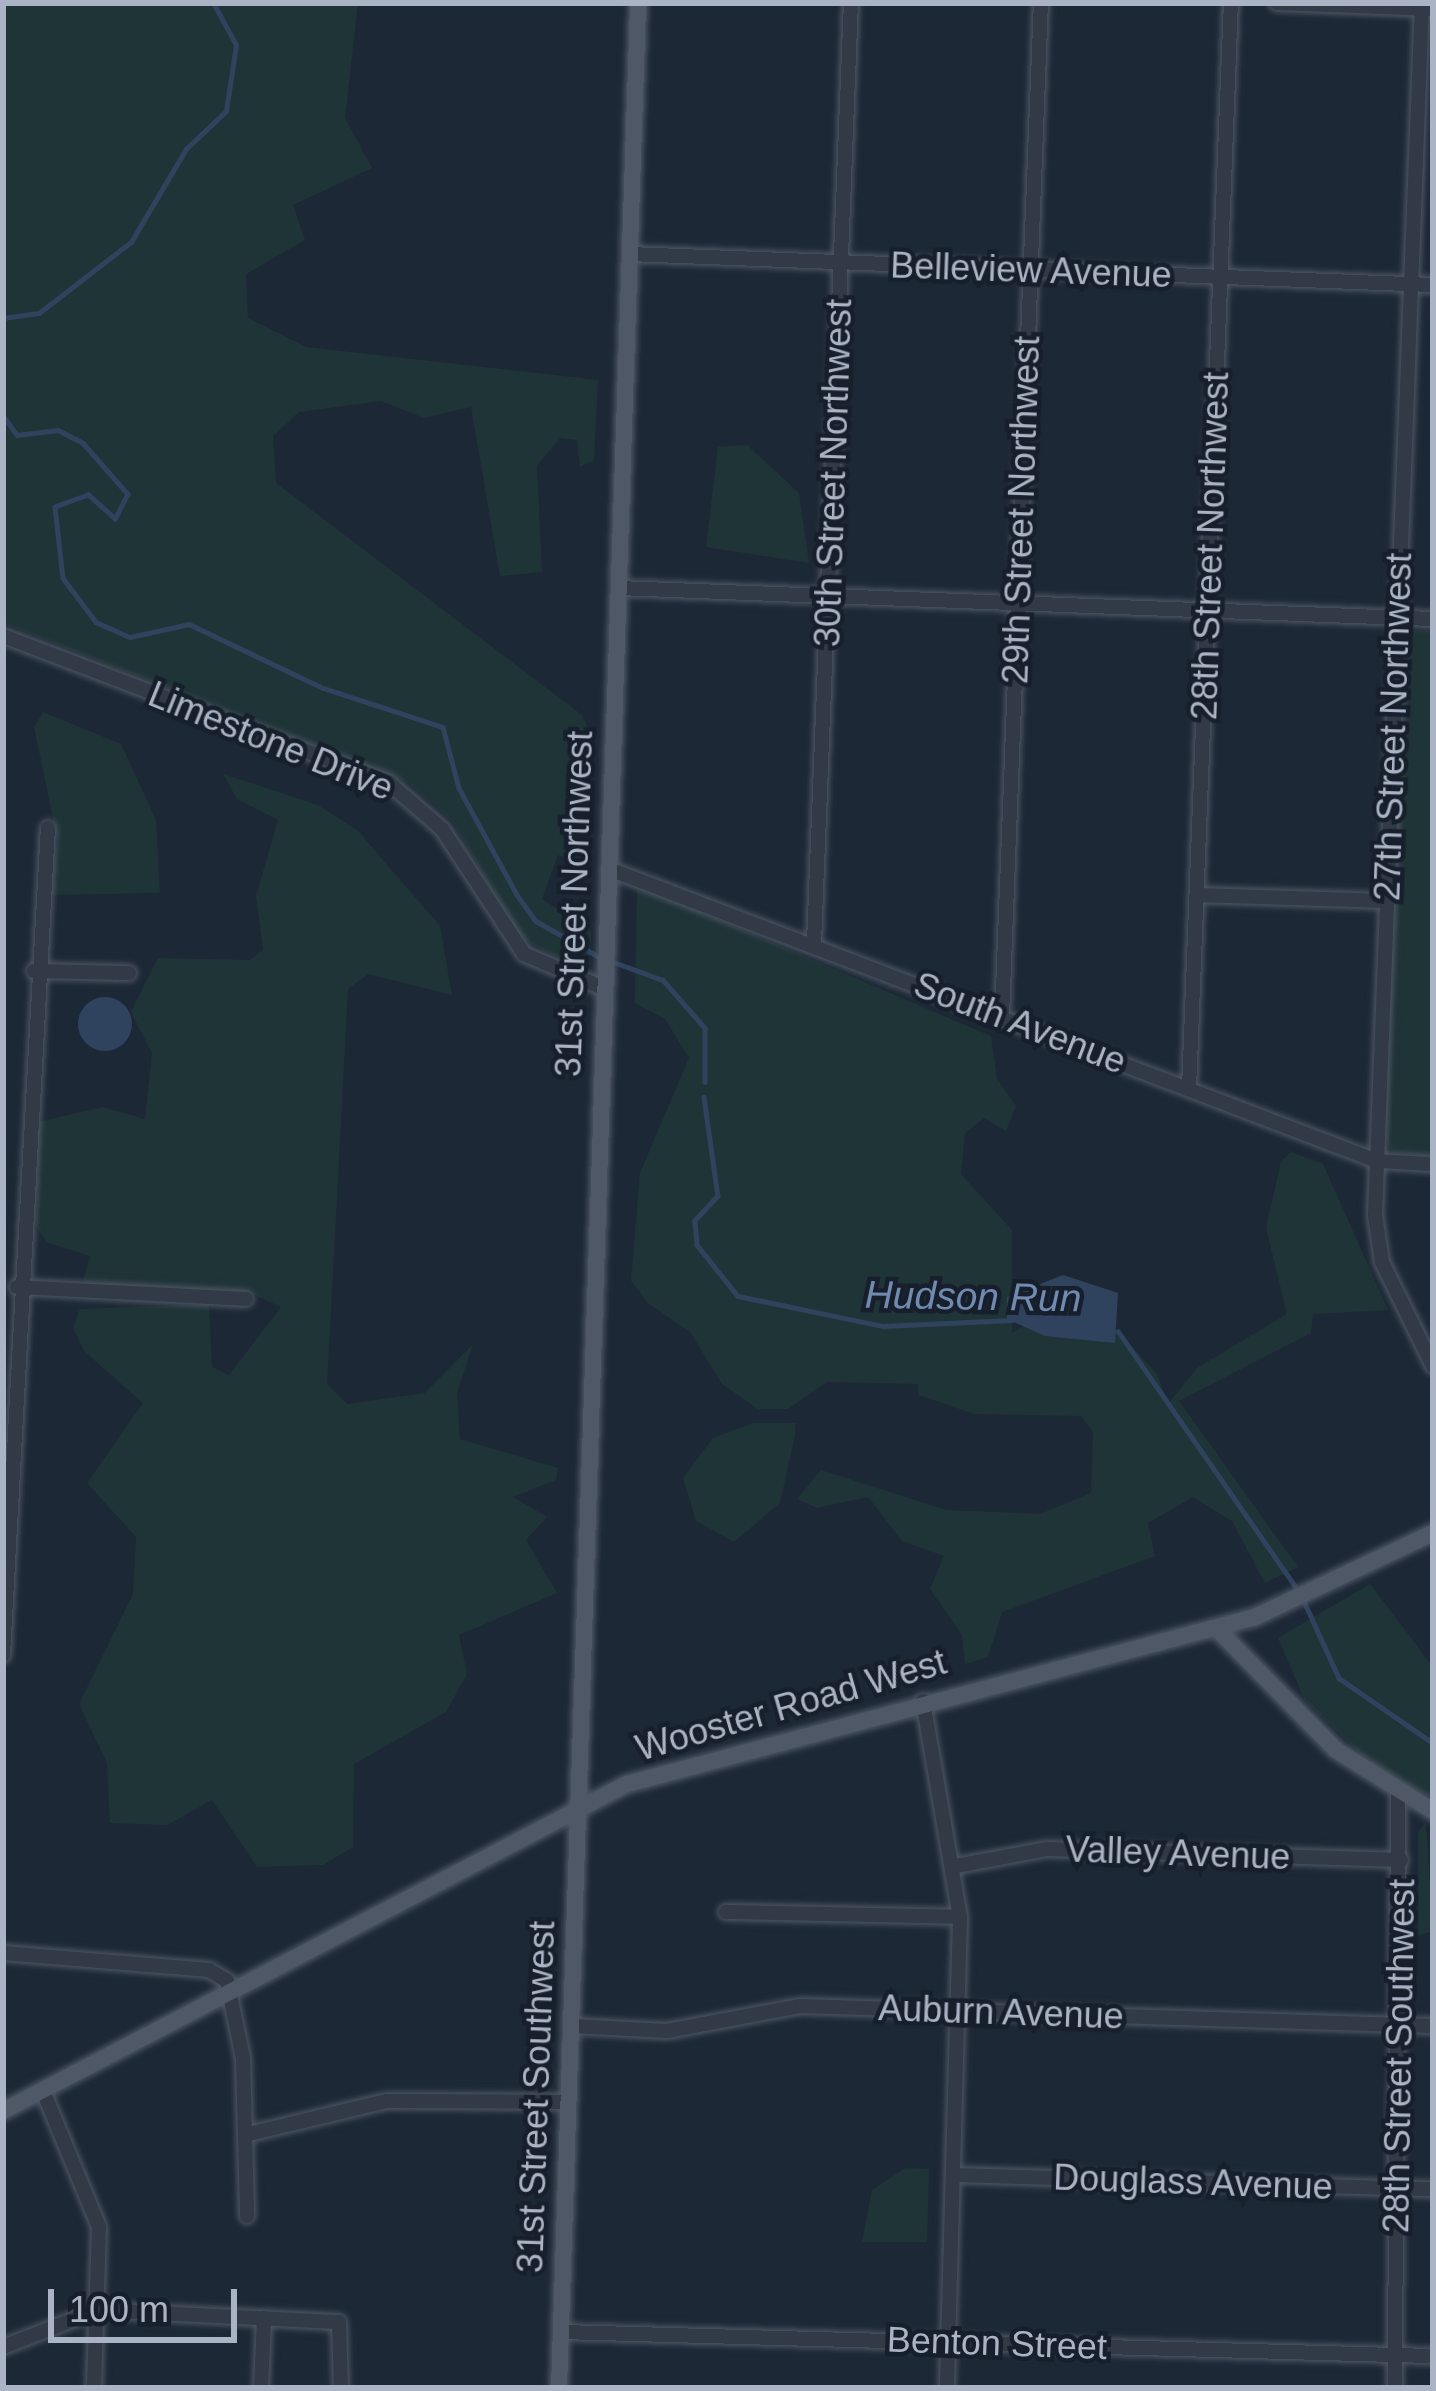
<!DOCTYPE html>
<style>
body{margin:0}
#map{position:relative;width:1436px;height:2391px;overflow:hidden;background:#1d2836;font-family:Arial,sans-serif}
div>[style]{position:absolute}
.green>*{inset:0;background:#1f3437}
.water>*{inset:0;background:#2f435f}
.round{border-radius:50%}
.stream>*{height:4.5px;margin:-2.25px;padding:0 2.25px;transform-origin:2.25px;border-radius:2.25px;background:#2f435f}
.roads{filter:drop-shadow(0 0 3px #4e5765) drop-shadow(0 0 3px #4e5765)}
.minor>*{height:14px;margin:-7px;padding:0 7px;transform-origin:7px;border-radius:7px;background:#313a46}
.major>*{height:16px;margin:-8px;padding:0 8px;transform-origin:8px;border-radius:8px;background:#4e5867}
span{translate:-50% -50%;white-space:nowrap;text-align:center;line-height:1.15;-webkit-text-stroke:9px #161f2b;paint-order:stroke}
.street-label{font-size:36px;color:#aab4c4}
.water-label{font-size:39px;color:#708baf;font-style:italic}
.frame{position:absolute;inset:0;border:6px solid #aab4c4;pointer-events:none}
.scale{position:absolute;left:48px;top:2289px;width:189px;height:54px;box-sizing:border-box;border:6px solid #aab4c4;border-top:0;padding-left:15px;font-size:36px;line-height:42px;white-space:nowrap;color:#aab4c4;-webkit-text-stroke:9px #161f2b;paint-order:stroke}
</style>
<div id="map">
<div class="green">
<div style="clip-path:polygon(3px 3px,358px 3px,345px 118px,372px 168px,293px 205px,305px 240px,246px 274px,248px 318px,306px 347px,598px 380px,594px 460px,580px 467px,577px 440px,560px 438px,537px 466px,542px 572px,500px 576px,471px 407px,424px 418px,381px 401px,299px 412px,273px 436px,276px 483px,582px 715px,592px 736px,586px 865px,558px 855px,542px 899px,591px 931px,589px 975px,517px 936px,454px 823px,409px 783px,3px 623px)"></div>
<div style="clip-path:polygon(747px 445px,799px 493px,809px 563px,706px 547px,718px 447px)"></div>
<div style="clip-path:polygon(1405px 630px,1433px 631px,1433px 1156px,1394px 1153px,1384px 1140px)"></div>
<div style="clip-path:polygon(43px 712px,121px 744px,156px 820px,160px 893px,48px 895px,58px 842px,34px 727px)"></div>
<div style="clip-path:polygon(223px 774px,318px 805px,358px 831px,440px 926px,452px 995px,368px 974px,348px 989px,327px 1384px,347px 1404px,425px 1393px,473px 1344px,457px 1393px,460px 1439px,558px 1468px,556px 1480px,513px 1497px,547px 1517px,526px 1540px,557px 1593px,459px 1635px,467px 1674px,446px 1712px,354px 1764px,353px 1847px,323px 1865px,257px 1867px,212px 1800px,167px 1825px,110px 1823px,107px 1763px,79px 1704px,133px 1594px,136px 1537px,87px 1483px,143px 1403px,84px 1351px,73px 1328px,80px 1309px,209px 1304px,212px 1367px,229px 1375px,281px 1307px,250px 1293px,81px 1290px,90px 1256px,46px 1242px,36px 1226px,38px 1122px,103px 1107px,145px 1119px,152px 1053px,131px 1012px,158px 958px,250px 960px,263px 950px,256px 896px,278px 820px,237px 799px)"></div>
<div style="clip-path:polygon(637px 885px,991px 1036px,997px 1079px,1016px 1106px,1006px 1131px,984px 1118px,965px 1133px,961px 1174px,1012px 1230px,1012px 1333px,1029px 1323px,1114px 1327px,1157px 1374px,1168px 1404px,1197px 1368px,1287px 1314px,1266px 1228px,1281px 1162px,1291px 1152px,1323px 1164px,1388px 1310px,1313px 1314px,1311px 1333px,1179px 1401px,1298px 1567px,1265px 1583px,1232px 1521px,1193px 1497px,1148px 1523px,1155px 1556px,1002px 1612px,988px 1657px,965px 1664px,962px 1635px,930px 1589px,944px 1556px,902px 1541px,868px 1497px,817px 1508px,797px 1499px,821px 1470px,946px 1510px,1040px 1514px,1091px 1493px,1093px 1432px,1081px 1416px,974px 1414px,919px 1395px,918px 1384px,827px 1382px,788px 1409px,758px 1409px,722px 1384px,690px 1332px,648px 1303px,631px 1281px,640px 1173px,689px 1058px,665px 1019px,635px 1003px)"></div>
<div style="clip-path:polygon(753px 1423px,795px 1423px,795px 1435px,780px 1503px,734px 1542px,696px 1521px,683px 1478px,713px 1438px)"></div>
<div style="clip-path:polygon(1370px 1584px,1433px 1667px,1433px 1799px,1374px 1767px,1305px 1701px,1278px 1638px)"></div>
<div style="clip-path:polygon(1426px 1822px,1433px 1931px,1418px 1936px,1418px 1832px)"></div>
<div style="clip-path:polygon(905px 2168px,929px 2169px,927px 2242px,862px 2242px,872px 2190px)"></div>
</div>
<div class="water">
<div class="round" style="left:78px;top:997px;width:54px;height:54px"></div>
<div style="clip-path:polygon(1063px 1275px,1118px 1293px,1115px 1343px,1045px 1336px,1007px 1319px,1007px 1297px)"></div>
</div>
<div class="stream">
<div style="left:3px;top:318px;width:36px;rotate:-8deg"></div>
<div style="left:39px;top:313px;width:116px;rotate:-37.7deg"></div>
<div style="left:131px;top:242px;width:108px;rotate:-59.4deg"></div>
<div style="left:186px;top:149px;width:55px;rotate:-43.5deg"></div>
<div style="left:226px;top:111px;width:67px;rotate:-81.4deg"></div>
<div style="left:236px;top:45px;width:48px;rotate:-118.7deg"></div>
<div style="left:3px;top:415px;width:24px;rotate:55deg"></div>
<div style="left:17px;top:435px;width:41px;rotate:-7deg"></div>
<div style="left:58px;top:430px;width:28px;rotate:27deg"></div>
<div style="left:83px;top:443px;width:68px;rotate:48.6deg"></div>
<div style="left:128px;top:494px;width:28px;rotate:117deg"></div>
<div style="left:115px;top:519px;width:36px;rotate:-138deg"></div>
<div style="left:88px;top:495px;width:35px;rotate:160deg"></div>
<div style="left:55px;top:507px;width:71px;rotate:83.6deg"></div>
<div style="left:63px;top:578px;width:55px;rotate:53.1deg"></div>
<div style="left:96px;top:622px;width:37px;rotate:24deg"></div>
<div style="left:130px;top:637px;width:60px;rotate:-12.4deg"></div>
<div style="left:189px;top:624px;width:148px;rotate:25.5deg"></div>
<div style="left:323px;top:688px;width:126px;rotate:18deg"></div>
<div style="left:443px;top:727px;width:63px;rotate:75.3deg"></div>
<div style="left:459px;top:788px;width:122px;rotate:61.5deg"></div>
<div style="left:517px;top:895px;width:32px;rotate:54deg"></div>
<div style="left:536px;top:921px;width:75px;rotate:29.6deg"></div>
<div style="left:611px;top:961px;width:55px;rotate:20.1deg"></div>
<div style="left:663px;top:980px;width:64px;rotate:48.8deg"></div>
<div style="left:705px;top:1028px;width:54px;rotate:90deg"></div>
<div style="left:704px;top:1097px;width:100px;rotate:82deg"></div>
<div style="left:718px;top:1196px;width:34px;rotate:133deg"></div>
<div style="left:695px;top:1221px;width:24px;rotate:85deg"></div>
<div style="left:697px;top:1245px;width:65px;rotate:51.2deg"></div>
<div style="left:738px;top:1296px;width:148px;rotate:11.7deg"></div>
<div style="left:883px;top:1326px;width:129px;rotate:-2.7deg"></div>
<div style="left:1118px;top:1331px;width:314px;rotate:55.2deg"></div>
<div style="left:1303px;top:1599px;width:87px;rotate:65.5deg"></div>
<div style="left:1339px;top:1678px;width:114px;rotate:34.7deg"></div>
</div>
<div class="roads">
<div class="minor">
<div style="left:1277px;top:3px;width:156px;rotate:2.2deg"></div>
<div style="left:1422px;top:3px;width:1213px;rotate:92.22deg"></div>
<div style="left:1375px;top:1215px;width:48px;rotate:81.5deg"></div>
<div style="left:1382px;top:1262px;width:116px;rotate:63.9deg"></div>
<div style="left:629px;top:254px;width:805px;rotate:2.21deg"></div>
<div style="left:618px;top:588px;width:816px;rotate:2.18deg"></div>
<div style="left:3px;top:636px;width:413px;rotate:20.8deg"></div>
<div style="left:389px;top:783px;width:70px;rotate:41deg"></div>
<div style="left:442px;top:829px;width:149px;rotate:56.7deg"></div>
<div style="left:524px;top:954px;width:86px;rotate:23.3deg"></div>
<div style="left:609px;top:869px;width:822px;rotate:20.82deg"></div>
<div style="left:1377px;top:1161px;width:56px;rotate:3.1deg"></div>
<div style="left:1197px;top:895px;width:190px;rotate:1.8deg"></div>
<div style="left:814px;top:943px;width:941px;rotate:-87.75deg"></div>
<div style="left:34px;top:971px;width:95px;rotate:1.2deg"></div>
<div style="left:1002px;top:1016px;width:1014px;rotate:-87.8deg"></div>
<div style="left:1189px;top:1089px;width:1087px;rotate:-87.79deg"></div>
<div style="left:17px;top:1287px;width:229px;rotate:3deg"></div>
<div style="left:3px;top:1655px;width:828px;rotate:-86.89deg"></div>
<div style="left:923px;top:1701px;width:219px;rotate:80.3deg"></div>
<div style="left:960px;top:1917px;width:471px;rotate:91.6deg"></div>
<div style="left:956px;top:1866px;width:93px;rotate:-10.6deg"></div>
<div style="left:1047px;top:1849px;width:354px;rotate:1.8deg"></div>
<div style="left:726px;top:1912px;width:234px;rotate:1.2deg"></div>
<div style="left:3px;top:1953px;width:207px;rotate:4.7deg"></div>
<div style="left:209px;top:1970px;width:21px;rotate:31deg"></div>
<div style="left:227px;top:1981px;width:79px;rotate:78.3deg"></div>
<div style="left:243px;top:2058px;width:158px;rotate:88.5deg"></div>
<div style="left:572px;top:2026px;width:95px;rotate:3deg"></div>
<div style="left:667px;top:2031px;width:136px;rotate:-10.6deg"></div>
<div style="left:801px;top:2006px;width:632px;rotate:1.81deg"></div>
<div style="left:43px;top:2091px;width:147px;rotate:67.6deg"></div>
<div style="left:99px;top:2227px;width:161px;rotate:91.8deg"></div>
<div style="left:245px;top:2135px;width:146px;rotate:-13.5deg"></div>
<div style="left:387px;top:2101px;width:182px;rotate:0.3deg"></div>
<div style="left:953px;top:2175px;width:480px;rotate:1.7deg"></div>
<div style="left:561px;top:2332px;width:872px;rotate:1.58deg"></div>
<div style="left:3px;top:2347px;width:102px;rotate:-21.3deg"></div>
<div style="left:98px;top:2310px;width:241px;rotate:2.9deg"></div>
<div style="left:339px;top:2322px;width:66px;rotate:88.3deg"></div>
<div style="left:261px;top:2388px;width:70px;rotate:-87.5deg"></div>
<div style="left:1395px;top:2388px;width:592px;rotate:-89.71deg"></div>
</div>
<div class="major">
<div style="left:1216px;top:1628px;width:171px;rotate:45.5deg"></div>
<div style="left:1336px;top:1750px;width:115px;rotate:32.2deg"></div>
<div style="left:3px;top:2111px;width:704px;rotate:-27.66deg"></div>
<div style="left:627px;top:1784px;width:650px;rotate:-14.89deg"></div>
<div style="left:1255px;top:1617px;width:197px;rotate:-25.3deg"></div>
<div style="left:559px;top:2388px;width:2386px;rotate:-88.1deg"></div>
</div>
</div>
<div class="street-label">
<span style="left:1031px;top:270px;rotate:2deg">Belleview Avenue</span>
<span style="left:833px;top:473px;rotate:-88deg">30th Street Northwest</span>
<span style="left:1021px;top:510px;rotate:-88deg">29th Street Northwest</span>
<span style="left:1210px;top:546px;rotate:-88deg">28th Street Northwest</span>
<span style="left:1393px;top:727px;rotate:-88deg">27th Street Northwest</span>
<span style="left:271px;top:741px;rotate:22deg">Limestone Drive</span>
<span style="left:574px;top:904px;rotate:-88deg">31st Street Northwest</span>
<span style="left:1020px;top:1023px;rotate:21deg">South Avenue</span>
<span style="left:791px;top:1705px;rotate:-16deg">Wooster Road West</span>
<span style="left:1178px;top:1853px;rotate:2deg">Valley Avenue</span>
<span style="left:1001px;top:2012px;rotate:2deg">Auburn Avenue</span>
<span style="left:1399px;top:2056px;rotate:-89deg">28th Street Southwest</span>
<span style="left:536px;top:2097px;rotate:-88deg">31st Street Southwest</span>
<span style="left:1193px;top:2182px;rotate:2deg">Douglass Avenue</span>
<span style="left:997px;top:2343px;rotate:2deg">Benton Street</span>
</div>
<div class="water-label">
<span style="left:973px;top:1297px;rotate:1deg">Hudson Run</span>
</div>
<div class="frame"></div>
<div class="scale">100 m</div>
</div>
